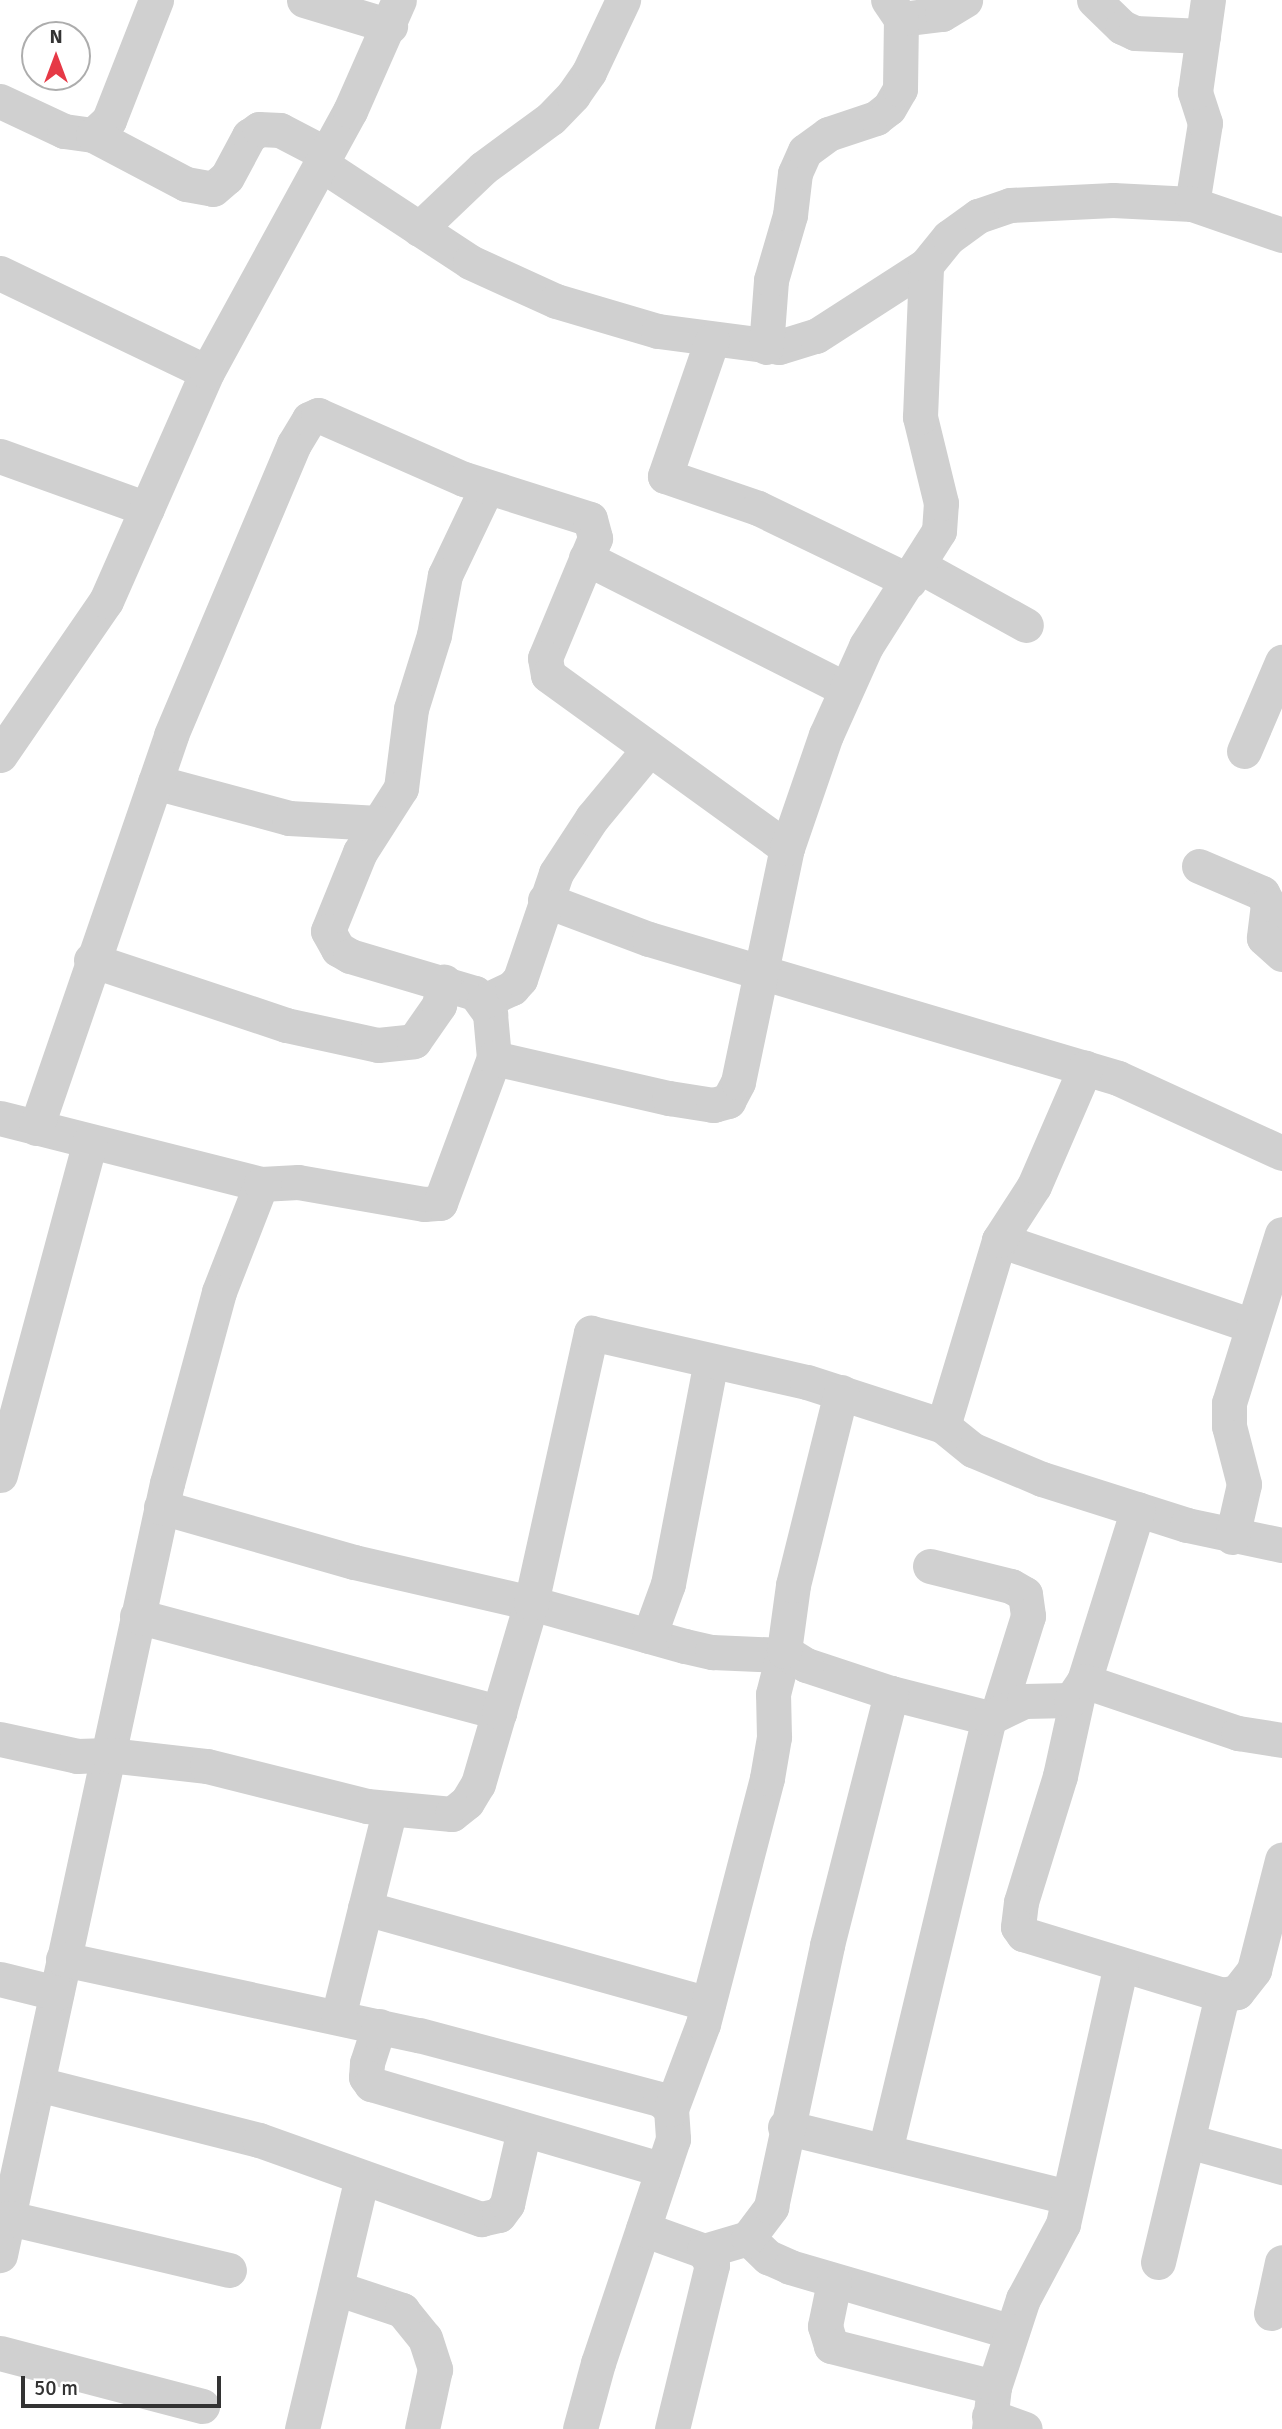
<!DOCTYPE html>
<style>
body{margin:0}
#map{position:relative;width:1282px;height:2429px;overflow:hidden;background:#fff;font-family:Signika,sans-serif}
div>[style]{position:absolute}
.minor>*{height:35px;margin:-17.5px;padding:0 17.5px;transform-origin:17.5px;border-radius:17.5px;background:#d0d0d0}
span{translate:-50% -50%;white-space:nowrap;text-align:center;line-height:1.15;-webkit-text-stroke:7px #fff;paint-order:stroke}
.north{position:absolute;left:21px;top:21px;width:70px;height:70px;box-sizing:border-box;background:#fff;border:2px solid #adadad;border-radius:50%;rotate:0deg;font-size:19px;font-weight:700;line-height:28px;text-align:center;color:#333}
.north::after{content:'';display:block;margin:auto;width:24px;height:32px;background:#e63946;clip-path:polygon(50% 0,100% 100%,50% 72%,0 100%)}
.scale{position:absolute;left:21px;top:2376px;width:200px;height:32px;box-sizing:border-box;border:4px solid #333;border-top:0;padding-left:9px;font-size:21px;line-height:24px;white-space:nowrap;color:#333;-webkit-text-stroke:5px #fff;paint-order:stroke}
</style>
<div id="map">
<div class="minor">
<div style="left:304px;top:0;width:90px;rotate:16.8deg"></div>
<div style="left:1094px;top:0;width:39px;rotate:44deg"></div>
<div style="left:1122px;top:27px;width:14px;rotate:25deg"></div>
<div style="left:1135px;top:33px;width:68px;rotate:2.5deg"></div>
<div style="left:901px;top:19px;width:41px;rotate:-7deg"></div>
<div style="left:942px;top:14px;width:27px;rotate:-31deg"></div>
<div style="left:0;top:101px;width:71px;rotate:25.1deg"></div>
<div style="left:64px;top:131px;width:29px;rotate:8deg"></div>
<div style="left:93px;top:135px;width:22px;rotate:-43deg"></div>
<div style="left:109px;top:120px;width:129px;rotate:-68.6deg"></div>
<div style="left:93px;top:135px;width:105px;rotate:27.8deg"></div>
<div style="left:186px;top:184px;width:27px;rotate:10deg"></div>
<div style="left:213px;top:189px;width:18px;rotate:-41deg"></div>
<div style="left:227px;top:177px;width:47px;rotate:-61.8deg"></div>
<div style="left:249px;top:136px;width:12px;rotate:-35deg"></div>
<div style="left:259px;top:129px;width:21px;rotate:3deg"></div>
<div style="left:280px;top:130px;width:52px;rotate:27.6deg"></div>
<div style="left:321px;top:164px;width:178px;rotate:33.3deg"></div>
<div style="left:470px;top:262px;width:94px;rotate:24.4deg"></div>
<div style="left:556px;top:301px;width:106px;rotate:16.4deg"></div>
<div style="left:658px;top:331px;width:122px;rotate:7.5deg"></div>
<div style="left:779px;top:347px;width:39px;rotate:-17deg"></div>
<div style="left:816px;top:336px;width:131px;rotate:-32.8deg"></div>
<div style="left:1192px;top:204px;width:82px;rotate:-80.9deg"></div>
<div style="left:1205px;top:123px;width:33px;rotate:-108deg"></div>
<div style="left:1195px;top:92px;width:93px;rotate:-82deg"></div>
<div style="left:419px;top:229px;width:88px;rotate:-43.6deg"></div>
<div style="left:483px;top:168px;width:84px;rotate:-36.3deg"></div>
<div style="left:551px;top:118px;width:32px;rotate:-46deg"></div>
<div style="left:573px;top:95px;width:28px;rotate:-55deg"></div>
<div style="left:589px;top:72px;width:80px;rotate:-64.7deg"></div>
<div style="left:0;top:273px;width:229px;rotate:25.6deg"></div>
<div style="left:712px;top:340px;width:144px;rotate:109.1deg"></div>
<div style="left:665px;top:476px;width:98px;rotate:19deg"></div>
<div style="left:758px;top:508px;width:168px;rotate:25.8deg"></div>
<div style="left:766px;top:347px;width:67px;rotate:-85.7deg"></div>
<div style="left:771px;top:280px;width:68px;rotate:-73.7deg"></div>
<div style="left:790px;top:215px;width:42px;rotate:-83.2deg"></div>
<div style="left:795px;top:173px;width:24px;rotate:-66deg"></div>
<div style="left:805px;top:151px;width:29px;rotate:-36deg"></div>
<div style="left:828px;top:134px;width:51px;rotate:-18.4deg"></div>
<div style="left:876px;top:118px;width:16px;rotate:-38deg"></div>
<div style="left:889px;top:108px;width:22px;rotate:-60deg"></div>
<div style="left:900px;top:89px;width:70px;rotate:-89.2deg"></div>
<div style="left:901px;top:19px;width:23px;rotate:-124deg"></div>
<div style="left:0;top:456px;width:156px;rotate:19.8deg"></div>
<div style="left:487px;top:487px;width:98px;rotate:115.5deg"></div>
<div style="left:445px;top:575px;width:61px;rotate:100.4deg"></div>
<div style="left:434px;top:635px;width:77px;rotate:107.3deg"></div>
<div style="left:411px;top:709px;width:80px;rotate:97.2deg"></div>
<div style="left:401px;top:788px;width:76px;rotate:122.6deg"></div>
<div style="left:360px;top:852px;width:85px;rotate:112.1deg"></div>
<div style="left:328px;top:931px;width:21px;rotate:61deg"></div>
<div style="left:338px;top:949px;width:14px;rotate:30deg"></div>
<div style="left:350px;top:956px;width:130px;rotate:16.5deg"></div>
<div style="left:475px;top:993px;width:26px;rotate:54deg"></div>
<div style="left:490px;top:1014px;width:44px;rotate:84.8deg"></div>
<div style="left:586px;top:558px;width:290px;rotate:26.8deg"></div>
<div style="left:919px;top:566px;width:122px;rotate:28.9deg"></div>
<div style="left:1244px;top:751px;width:97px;rotate:-66.9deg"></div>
<div style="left:0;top:755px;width:187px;rotate:-55.5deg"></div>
<div style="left:106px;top:601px;width:250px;rotate:-66.2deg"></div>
<div style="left:207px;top:372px;width:298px;rotate:-61.3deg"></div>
<div style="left:350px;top:111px;width:121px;rotate:-66.2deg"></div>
<div style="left:155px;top:782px;width:139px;rotate:15deg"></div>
<div style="left:289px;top:818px;width:89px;rotate:3.2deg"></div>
<div style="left:1199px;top:866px;width:69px;rotate:23.2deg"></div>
<div style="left:1262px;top:893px;width:13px;rotate:61deg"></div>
<div style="left:1268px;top:904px;width:34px;rotate:97deg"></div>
<div style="left:1264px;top:938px;width:24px;rotate:42deg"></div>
<div style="left:545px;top:900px;width:111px;rotate:20.6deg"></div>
<div style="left:649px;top:939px;width:489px;rotate:16.5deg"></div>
<div style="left:1118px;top:1078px;width:180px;rotate:24.6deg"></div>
<div style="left:91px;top:960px;width:206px;rotate:18.4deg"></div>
<div style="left:286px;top:1025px;width:94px;rotate:12.3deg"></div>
<div style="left:378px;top:1045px;width:36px;rotate:-6deg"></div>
<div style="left:414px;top:1041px;width:44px;rotate:-55.2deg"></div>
<div style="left:439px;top:1005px;width:24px;rotate:-78deg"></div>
<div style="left:484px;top:1001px;width:31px;rotate:-25deg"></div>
<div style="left:512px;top:988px;width:12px;rotate:-48deg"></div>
<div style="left:520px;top:979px;width:112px;rotate:-71.2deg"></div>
<div style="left:556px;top:873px;width:66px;rotate:-56.8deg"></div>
<div style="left:592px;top:818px;width:89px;rotate:-50.4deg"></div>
<div style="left:0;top:1118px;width:269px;rotate:14.2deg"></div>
<div style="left:261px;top:1184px;width:116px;rotate:111.3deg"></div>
<div style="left:219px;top:1292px;width:198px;rotate:105.2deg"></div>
<div style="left:167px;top:1483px;width:790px;rotate:102.21deg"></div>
<div style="left:36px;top:1128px;width:416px;rotate:-71deg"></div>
<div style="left:171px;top:735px;width:316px;rotate:-67.1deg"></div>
<div style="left:294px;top:444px;width:29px;rotate:-59deg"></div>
<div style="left:309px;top:419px;width:10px;rotate:-24deg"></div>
<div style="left:318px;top:415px;width:159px;rotate:23.7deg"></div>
<div style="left:464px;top:479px;width:132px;rotate:17.6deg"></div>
<div style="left:590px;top:519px;width:20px;rotate:75deg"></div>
<div style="left:595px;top:538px;width:130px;rotate:112.6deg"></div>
<div style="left:545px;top:658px;width:17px;rotate:80deg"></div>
<div style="left:548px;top:675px;width:295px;rotate:35.9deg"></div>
<div style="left:261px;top:1184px;width:37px;rotate:-3deg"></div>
<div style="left:298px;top:1182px;width:128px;rotate:9.9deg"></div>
<div style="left:424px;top:1204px;width:16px;rotate:-4deg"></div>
<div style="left:440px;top:1203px;width:155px;rotate:-69.6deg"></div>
<div style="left:494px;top:1058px;width:180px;rotate:12.9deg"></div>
<div style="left:669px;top:1098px;width:45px;rotate:9deg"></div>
<div style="left:713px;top:1105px;width:16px;rotate:-15deg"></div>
<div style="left:728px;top:1101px;width:21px;rotate:-62deg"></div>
<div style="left:738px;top:1082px;width:239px;rotate:-78.2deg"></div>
<div style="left:787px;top:848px;width:120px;rotate:-71deg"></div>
<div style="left:826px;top:735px;width:98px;rotate:-65.8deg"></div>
<div style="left:866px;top:646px;width:136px;rotate:-57.6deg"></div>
<div style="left:939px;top:531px;width:28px;rotate:-86deg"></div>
<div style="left:941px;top:503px;width:89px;rotate:-103.7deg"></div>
<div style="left:920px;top:417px;width:152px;rotate:-87.7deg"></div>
<div style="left:926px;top:265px;width:36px;rotate:-51deg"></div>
<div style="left:949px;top:237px;width:36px;rotate:-36deg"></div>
<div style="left:978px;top:216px;width:34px;rotate:-19deg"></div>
<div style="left:1010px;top:205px;width:103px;rotate:-2.8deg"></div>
<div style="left:1113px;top:200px;width:79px;rotate:2.9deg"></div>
<div style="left:1192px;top:204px;width:95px;rotate:19deg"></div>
<div style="left:999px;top:1240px;width:265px;rotate:18.7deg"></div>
<div style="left:943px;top:1426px;width:38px;rotate:39deg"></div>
<div style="left:973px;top:1450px;width:75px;rotate:22.8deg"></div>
<div style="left:1042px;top:1479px;width:152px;rotate:17.6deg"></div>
<div style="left:1187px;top:1525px;width:97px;rotate:11.9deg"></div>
<div style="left:0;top:1475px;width:345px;rotate:-74.9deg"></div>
<div style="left:161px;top:1507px;width:201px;rotate:15.9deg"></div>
<div style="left:354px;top:1562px;width:182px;rotate:13deg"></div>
<div style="left:531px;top:1603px;width:160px;rotate:15.6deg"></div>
<div style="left:685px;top:1646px;width:28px;rotate:13deg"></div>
<div style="left:712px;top:1652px;width:71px;rotate:2.4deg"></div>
<div style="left:1232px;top:1537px;width:54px;rotate:-77.2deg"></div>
<div style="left:1244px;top:1484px;width:60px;rotate:-104.5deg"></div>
<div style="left:1229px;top:1426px;width:23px;rotate:-90deg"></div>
<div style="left:1229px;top:1403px;width:177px;rotate:-72.6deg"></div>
<div style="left:930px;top:1566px;width:83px;rotate:13.9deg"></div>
<div style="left:1011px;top:1586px;width:16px;rotate:30deg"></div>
<div style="left:1025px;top:1594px;width:22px;rotate:82deg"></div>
<div style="left:1028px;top:1616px;width:101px;rotate:107.4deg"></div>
<div style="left:137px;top:1616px;width:375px;rotate:14.9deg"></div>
<div style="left:649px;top:1636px;width:55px;rotate:-69.9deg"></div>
<div style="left:668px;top:1584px;width:227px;rotate:-79.1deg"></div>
<div style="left:1084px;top:1681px;width:180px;rotate:-72.6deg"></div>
<div style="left:891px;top:1693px;width:101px;rotate:14.3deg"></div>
<div style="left:1078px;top:1694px;width:84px;rotate:102.4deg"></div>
<div style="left:1060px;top:1776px;width:132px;rotate:107.2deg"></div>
<div style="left:1021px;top:1902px;width:25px;rotate:97deg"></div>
<div style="left:1018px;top:1927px;width:9px;rotate:54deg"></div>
<div style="left:1023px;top:1934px;width:208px;rotate:17deg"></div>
<div style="left:1222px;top:1995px;width:15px;rotate:-11deg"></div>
<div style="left:1237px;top:1992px;width:28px;rotate:-52deg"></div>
<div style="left:1254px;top:1970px;width:114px;rotate:-75.7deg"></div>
<div style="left:0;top:1739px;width:79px;rotate:12.4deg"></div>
<div style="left:77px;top:1756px;width:32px;rotate:-2deg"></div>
<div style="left:109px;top:1755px;width:99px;rotate:6.4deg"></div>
<div style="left:207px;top:1766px;width:165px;rotate:14deg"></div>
<div style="left:367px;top:1806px;width:85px;rotate:5.4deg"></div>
<div style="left:452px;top:1814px;width:19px;rotate:-39deg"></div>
<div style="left:467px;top:1802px;width:21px;rotate:-59deg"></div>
<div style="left:478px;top:1784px;width:75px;rotate:-73.7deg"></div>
<div style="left:499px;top:1712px;width:114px;rotate:-73.6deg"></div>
<div style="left:531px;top:1603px;width:277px;rotate:-77.5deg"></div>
<div style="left:591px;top:1333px;width:221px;rotate:12.8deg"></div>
<div style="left:807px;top:1382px;width:143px;rotate:17.9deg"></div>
<div style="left:943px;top:1426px;width:194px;rotate:-73.2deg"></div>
<div style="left:999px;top:1240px;width:64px;rotate:-57.1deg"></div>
<div style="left:1034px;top:1186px;width:129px;rotate:-66.6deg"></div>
<div style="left:365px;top:1908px;width:356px;rotate:15.6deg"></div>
<div style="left:63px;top:1959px;width:364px;rotate:12.1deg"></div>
<div style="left:419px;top:2035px;width:249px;rotate:14.9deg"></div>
<div style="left:660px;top:2099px;width:15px;rotate:42deg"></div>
<div style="left:671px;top:2109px;width:30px;rotate:86deg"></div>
<div style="left:673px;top:2139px;width:236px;rotate:108.5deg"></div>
<div style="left:598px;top:2363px;width:68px;rotate:105.3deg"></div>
<div style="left:0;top:1979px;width:58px;rotate:14deg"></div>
<div style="left:338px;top:2017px;width:214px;rotate:-76deg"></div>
<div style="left:379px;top:2026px;width:39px;rotate:108deg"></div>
<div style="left:367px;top:2063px;width:14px;rotate:94deg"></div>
<div style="left:366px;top:2077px;width:9px;rotate:54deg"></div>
<div style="left:371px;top:2084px;width:304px;rotate:16.4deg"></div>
<div style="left:38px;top:2084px;width:228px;rotate:14.2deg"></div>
<div style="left:259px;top:2140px;width:236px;rotate:19.6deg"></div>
<div style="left:481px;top:2219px;width:18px;rotate:-13deg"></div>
<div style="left:499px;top:2215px;width:14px;rotate:-54deg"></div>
<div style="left:507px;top:2204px;width:76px;rotate:-77.1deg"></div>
<div style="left:671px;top:2109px;width:91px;rotate:-69.4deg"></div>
<div style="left:703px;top:2024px;width:254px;rotate:-75.4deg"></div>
<div style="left:767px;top:1778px;width:42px;rotate:-80.3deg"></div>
<div style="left:774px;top:1737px;width:43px;rotate:-91.3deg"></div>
<div style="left:773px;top:1694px;width:44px;rotate:-75.7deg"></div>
<div style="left:785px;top:2127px;width:291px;rotate:13.9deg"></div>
<div style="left:1188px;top:2141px;width:98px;rotate:15.5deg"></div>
<div style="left:885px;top:2151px;width:445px;rotate:-76.5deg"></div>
<div style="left:989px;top:1718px;width:39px;rotate:-26deg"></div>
<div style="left:1024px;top:1701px;width:47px;rotate:-1.2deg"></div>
<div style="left:1071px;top:1700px;width:23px;rotate:-56deg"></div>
<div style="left:1084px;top:1681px;width:163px;rotate:18.7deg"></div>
<div style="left:1238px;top:1733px;width:45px;rotate:9deg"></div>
<div style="left:9px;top:2218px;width:226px;rotate:13.3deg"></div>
<div style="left:643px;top:2229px;width:65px;rotate:19.8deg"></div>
<div style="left:704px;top:2251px;width:16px;rotate:60deg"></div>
<div style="left:712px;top:2265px;width:169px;rotate:103.7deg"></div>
<div style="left:748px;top:2238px;width:28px;rotate:44deg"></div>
<div style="left:768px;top:2257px;width:24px;rotate:24deg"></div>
<div style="left:790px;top:2267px;width:231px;rotate:16.3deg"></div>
<div style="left:704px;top:2251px;width:46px;rotate:-16.5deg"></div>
<div style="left:748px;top:2238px;width:39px;rotate:-53deg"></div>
<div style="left:771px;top:2207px;width:268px;rotate:-77.9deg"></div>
<div style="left:827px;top:1945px;width:260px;rotate:-75.7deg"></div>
<div style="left:891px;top:1693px;width:89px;rotate:-161.8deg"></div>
<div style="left:806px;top:1665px;width:26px;rotate:-148deg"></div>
<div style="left:784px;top:1651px;width:67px;rotate:-82.2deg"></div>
<div style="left:793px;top:1585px;width:199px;rotate:-76deg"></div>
<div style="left:1158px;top:2262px;width:275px;rotate:-76.5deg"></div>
<div style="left:834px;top:2282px;width:45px;rotate:101.6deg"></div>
<div style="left:825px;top:2326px;width:21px;rotate:73deg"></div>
<div style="left:831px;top:2346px;width:168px;rotate:14.1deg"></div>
<div style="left:336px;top:2288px;width:70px;rotate:18.4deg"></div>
<div style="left:402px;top:2310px;width:36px;rotate:51deg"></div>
<div style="left:425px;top:2338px;width:33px;rotate:72deg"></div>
<div style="left:435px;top:2369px;width:61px;rotate:102.2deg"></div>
<div style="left:1271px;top:2313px;width:52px;rotate:-77.8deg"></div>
<div style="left:0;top:2353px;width:209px;rotate:14.7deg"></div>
<div style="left:989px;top:2416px;width:38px;rotate:20deg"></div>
<div style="left:302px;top:2429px;width:258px;rotate:-76.6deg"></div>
<div style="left:989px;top:2429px;width:42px;rotate:-83.2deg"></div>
<div style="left:994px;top:2387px;width:93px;rotate:-71.8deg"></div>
<div style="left:1023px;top:2299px;width:85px;rotate:-61.9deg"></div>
<div style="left:1063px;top:2224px;width:265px;rotate:-77.4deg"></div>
</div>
<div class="north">N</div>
<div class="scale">50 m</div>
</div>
